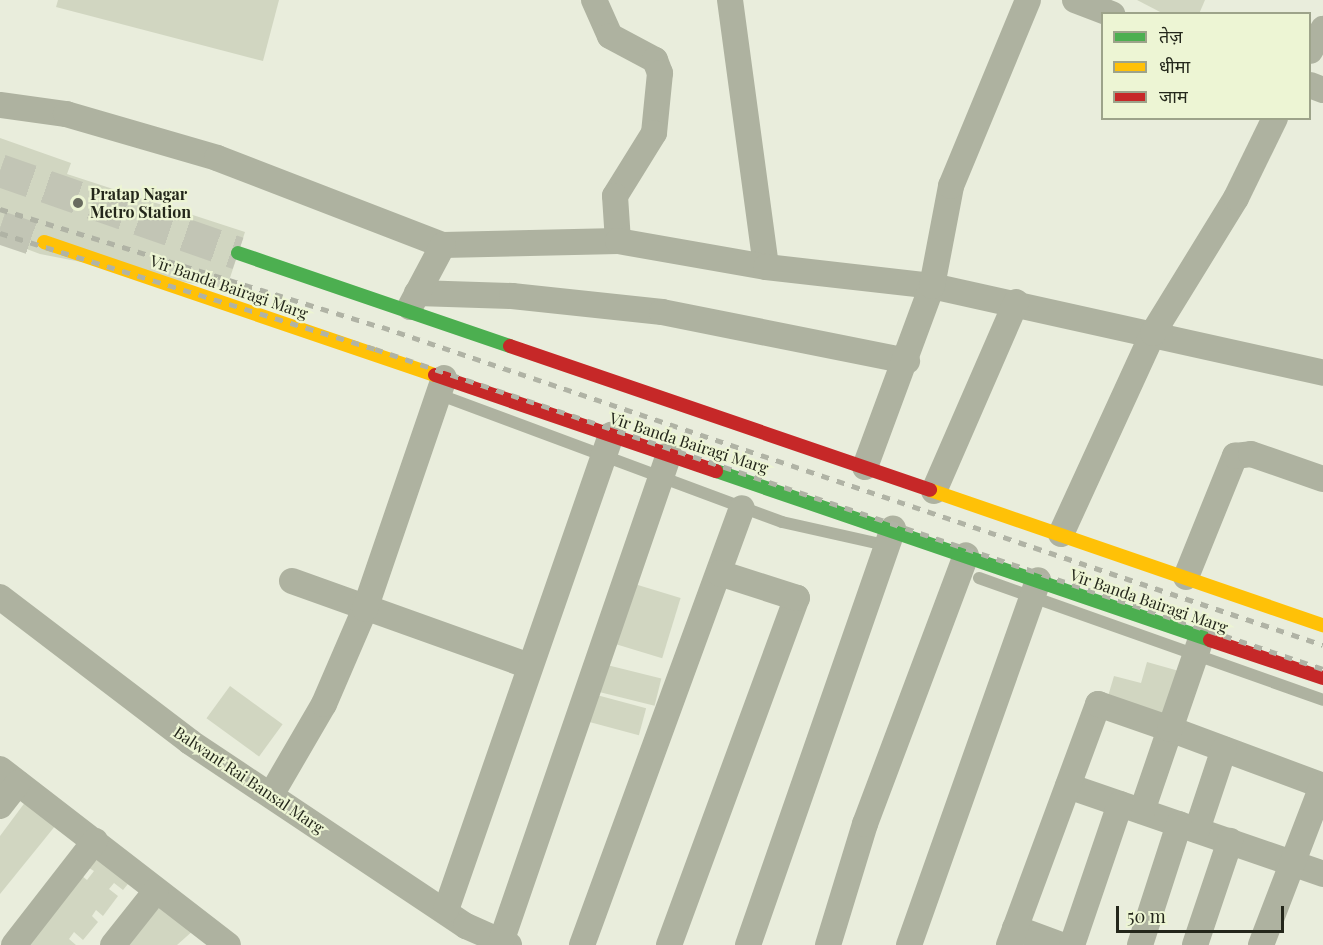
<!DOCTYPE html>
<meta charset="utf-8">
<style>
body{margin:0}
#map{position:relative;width:1323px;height:945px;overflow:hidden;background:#e9eddc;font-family:"Playfair Display","Noto Sans Devanagari",serif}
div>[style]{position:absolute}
.building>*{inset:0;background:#d1d6c1;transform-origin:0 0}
.secondary-tunnel>*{height:33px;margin-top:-16.5px;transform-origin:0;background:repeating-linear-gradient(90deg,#c2c5b5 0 33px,transparent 0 49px)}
.lane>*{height:12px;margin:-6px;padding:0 6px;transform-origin:6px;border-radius:6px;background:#aeb2a0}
.street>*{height:26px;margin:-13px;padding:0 13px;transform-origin:13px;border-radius:13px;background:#aeb2a0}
.fast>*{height:14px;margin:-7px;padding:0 7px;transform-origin:7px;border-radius:7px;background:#4caf50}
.slow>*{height:14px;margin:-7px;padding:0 7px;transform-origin:7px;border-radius:7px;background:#ffc107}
.jam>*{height:14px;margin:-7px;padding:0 7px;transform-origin:7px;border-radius:7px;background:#c62828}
.rail>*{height:4.5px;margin-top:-2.25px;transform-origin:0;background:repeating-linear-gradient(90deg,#b0b3a5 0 8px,transparent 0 16px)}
.dots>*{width:16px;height:16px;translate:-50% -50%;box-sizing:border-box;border:3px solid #edf5d4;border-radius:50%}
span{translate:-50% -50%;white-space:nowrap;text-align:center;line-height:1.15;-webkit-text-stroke:4.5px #edf5d4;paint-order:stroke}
.poi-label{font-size:16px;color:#24271b;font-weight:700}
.left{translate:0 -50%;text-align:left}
.street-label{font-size:16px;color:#24271b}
.legend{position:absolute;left:1101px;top:12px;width:210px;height:108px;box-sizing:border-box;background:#edf5d4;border:2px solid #9da38a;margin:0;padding:8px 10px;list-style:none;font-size:18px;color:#24271b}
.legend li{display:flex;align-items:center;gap:12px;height:30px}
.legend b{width:30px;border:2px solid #9da38a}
.scale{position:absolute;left:1116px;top:906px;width:168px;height:27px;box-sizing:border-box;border:3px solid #24271b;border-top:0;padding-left:8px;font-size:18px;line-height:21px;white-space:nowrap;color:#24271b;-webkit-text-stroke:4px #edf5d4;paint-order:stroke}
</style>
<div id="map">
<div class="building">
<div style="clip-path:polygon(58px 0,279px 0,263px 61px,56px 7px)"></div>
<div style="clip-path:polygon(1137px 0,1205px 0,1199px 14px,1164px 14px)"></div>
<div style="clip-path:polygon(0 138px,71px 163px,67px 174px,245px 232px,226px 290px,40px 254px,0 239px)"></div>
<div style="left:628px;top:582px;width:55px;height:63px;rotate:17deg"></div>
<div style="clip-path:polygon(1147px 662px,1179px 671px,1166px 720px,1106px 703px,1114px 676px,1141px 683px)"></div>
<div style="left:607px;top:665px;width:56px;height:28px;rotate:14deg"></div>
<div style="left:230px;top:686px;width:65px;height:40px;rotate:36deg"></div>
<div style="left:593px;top:694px;width:55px;height:28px;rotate:15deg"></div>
<div style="clip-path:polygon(29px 797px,60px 820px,0 894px,0 836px)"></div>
<div style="clip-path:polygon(100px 853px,132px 879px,123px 890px,114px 883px,109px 889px,118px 896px,103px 916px,96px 910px,92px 916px,98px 922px,83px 940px,74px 932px,69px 939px,76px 945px,27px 945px,82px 876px,87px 880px,94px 871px,89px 868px)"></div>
<div style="clip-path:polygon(163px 903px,195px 929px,177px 945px,128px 945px)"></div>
</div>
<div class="secondary-tunnel">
<div style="left:0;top:170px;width:252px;rotate:19.2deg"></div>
<div style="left:0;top:227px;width:46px;rotate:18.8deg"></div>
</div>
<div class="lane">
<div style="left:435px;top:393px;width:370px;rotate:20.4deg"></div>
<div style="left:782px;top:522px;width:110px;rotate:12.6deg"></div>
<div style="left:979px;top:578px;width:365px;rotate:19.5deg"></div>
</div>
<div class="street">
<div style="left:594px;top:0;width:39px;rotate:66deg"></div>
<div style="left:610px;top:36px;width:51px;rotate:28.1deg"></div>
<div style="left:655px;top:60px;width:14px;rotate:69deg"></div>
<div style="left:660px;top:73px;width:60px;rotate:95.7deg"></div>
<div style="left:654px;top:133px;width:74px;rotate:121.8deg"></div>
<div style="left:615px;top:196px;width:45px;rotate:86.2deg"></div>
<div style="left:730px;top:0;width:269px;rotate:82.3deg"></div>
<div style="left:1075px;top:0;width:40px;rotate:21deg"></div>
<div style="left:1310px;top:51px;width:26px;rotate:-59deg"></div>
<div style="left:1310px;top:85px;width:14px;rotate:21deg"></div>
<div style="left:0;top:105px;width:67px;rotate:7.8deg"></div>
<div style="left:66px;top:114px;width:157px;rotate:16.2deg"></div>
<div style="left:217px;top:158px;width:242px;rotate:21.1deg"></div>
<div style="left:443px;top:245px;width:175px;rotate:-1.3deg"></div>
<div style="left:618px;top:241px;width:150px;rotate:10deg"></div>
<div style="left:766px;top:267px;width:167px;rotate:6.5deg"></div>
<div style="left:932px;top:286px;width:401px;rotate:12.5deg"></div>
<div style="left:417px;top:293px;width:95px;rotate:1.8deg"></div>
<div style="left:512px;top:296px;width:151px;rotate:6.1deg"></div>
<div style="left:662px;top:312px;width:250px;rotate:11.3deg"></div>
<div style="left:410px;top:307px;width:70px;rotate:-62deg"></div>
<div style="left:865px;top:467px;width:193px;rotate:-69.7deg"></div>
<div style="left:932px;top:286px;width:102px;rotate:-79.2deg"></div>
<div style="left:951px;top:186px;width:201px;rotate:-67.5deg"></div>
<div style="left:934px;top:491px;width:206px;rotate:-66.5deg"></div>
<div style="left:1061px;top:534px;width:221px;rotate:-65.4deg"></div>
<div style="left:1153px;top:333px;width:158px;rotate:-58.4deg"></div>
<div style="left:1236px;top:198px;width:89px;rotate:-64deg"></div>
<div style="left:1186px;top:577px;width:131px;rotate:-68deg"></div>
<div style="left:1235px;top:456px;width:16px;rotate:-7deg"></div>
<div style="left:1251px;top:454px;width:76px;rotate:19.1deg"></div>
<div style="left:292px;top:581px;width:252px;rotate:19.7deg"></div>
<div style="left:0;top:597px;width:239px;rotate:37.3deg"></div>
<div style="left:190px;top:742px;width:332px;rotate:33.7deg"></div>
<div style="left:466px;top:926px;width:47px;rotate:23.8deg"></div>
<div style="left:0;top:769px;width:288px;rotate:37.7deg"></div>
<div style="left:1068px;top:786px;width:270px;rotate:19deg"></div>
<div style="left:271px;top:795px;width:105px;rotate:-59.8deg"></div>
<div style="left:324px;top:704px;width:103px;rotate:-66.7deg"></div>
<div style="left:365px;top:609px;width:244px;rotate:-71.1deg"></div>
<div style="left:0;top:806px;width:29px;rotate:-52deg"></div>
<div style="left:1142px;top:811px;width:87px;rotate:-71.1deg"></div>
<div style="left:1170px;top:729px;width:163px;rotate:20.4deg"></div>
<div style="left:1197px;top:830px;width:85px;rotate:-71.6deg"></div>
<div style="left:446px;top:910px;width:503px;rotate:-70.84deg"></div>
<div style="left:1015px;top:928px;width:49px;rotate:20.3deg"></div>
<div style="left:501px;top:942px;width:516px;rotate:-71deg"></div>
<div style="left:14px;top:945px;width:132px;rotate:-52.1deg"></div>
<div style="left:113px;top:945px;width:69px;rotate:-51.5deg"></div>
<div style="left:582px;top:945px;width:465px;rotate:-69.9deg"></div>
<div style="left:669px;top:945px;width:370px;rotate:-69.8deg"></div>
<div style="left:797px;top:598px;width:82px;rotate:-162.2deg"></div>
<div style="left:748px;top:945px;width:441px;rotate:-70.8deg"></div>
<div style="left:828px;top:945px;width:127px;rotate:-73deg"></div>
<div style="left:865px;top:824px;width:287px;rotate:-69.4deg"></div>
<div style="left:909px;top:945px;width:387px;rotate:-70.5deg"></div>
<div style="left:1009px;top:945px;width:257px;rotate:-69.7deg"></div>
<div style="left:1098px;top:704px;width:76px;rotate:19.1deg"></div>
<div style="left:1170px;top:729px;width:98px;rotate:-71deg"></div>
<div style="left:1072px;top:945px;width:149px;rotate:-71.2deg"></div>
<div style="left:1140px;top:945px;width:127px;rotate:-72.1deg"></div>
<div style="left:1195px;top:945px;width:110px;rotate:-71.4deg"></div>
<div style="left:1261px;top:945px;width:170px;rotate:-69deg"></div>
</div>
<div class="fast">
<div style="left:238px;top:253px;width:287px;rotate:18.9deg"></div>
<div style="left:716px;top:471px;width:522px;rotate:18.89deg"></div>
</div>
<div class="slow">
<div style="left:44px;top:242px;width:413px;rotate:18.8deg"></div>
<div style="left:930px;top:490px;width:416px;rotate:19deg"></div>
</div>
<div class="jam">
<div style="left:510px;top:346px;width:444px;rotate:18.9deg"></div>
<div style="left:435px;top:375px;width:297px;rotate:18.9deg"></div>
<div style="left:1210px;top:640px;width:119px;rotate:18.6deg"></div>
</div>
<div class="rail">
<div style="left:0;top:209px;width:400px;rotate:17.2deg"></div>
<div style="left:382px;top:327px;width:993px;rotate:18.67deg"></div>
<div style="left:0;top:233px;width:393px;rotate:17.2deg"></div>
<div style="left:375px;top:349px;width:1001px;rotate:18.65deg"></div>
</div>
<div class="dots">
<div style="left:78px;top:203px;background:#696c5f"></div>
</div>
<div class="poi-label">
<span class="left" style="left:90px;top:203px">Pratap Nagar<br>Metro Station</span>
</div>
<div class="street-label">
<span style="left:229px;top:287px;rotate:19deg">Vir Banda Bairagi Marg</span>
<span style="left:689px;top:443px;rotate:18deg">Vir Banda Bairagi Marg</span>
<span style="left:1149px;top:601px;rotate:19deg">Vir Banda Bairagi Marg</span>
<span style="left:249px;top:780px;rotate:34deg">Balwant Rai Bansal Marg</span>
</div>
<ul class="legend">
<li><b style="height:8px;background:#4caf50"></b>तेज़</li>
<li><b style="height:8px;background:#ffc107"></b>धीमा</li>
<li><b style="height:8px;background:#c62828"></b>जाम</li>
</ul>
<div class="scale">50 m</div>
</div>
